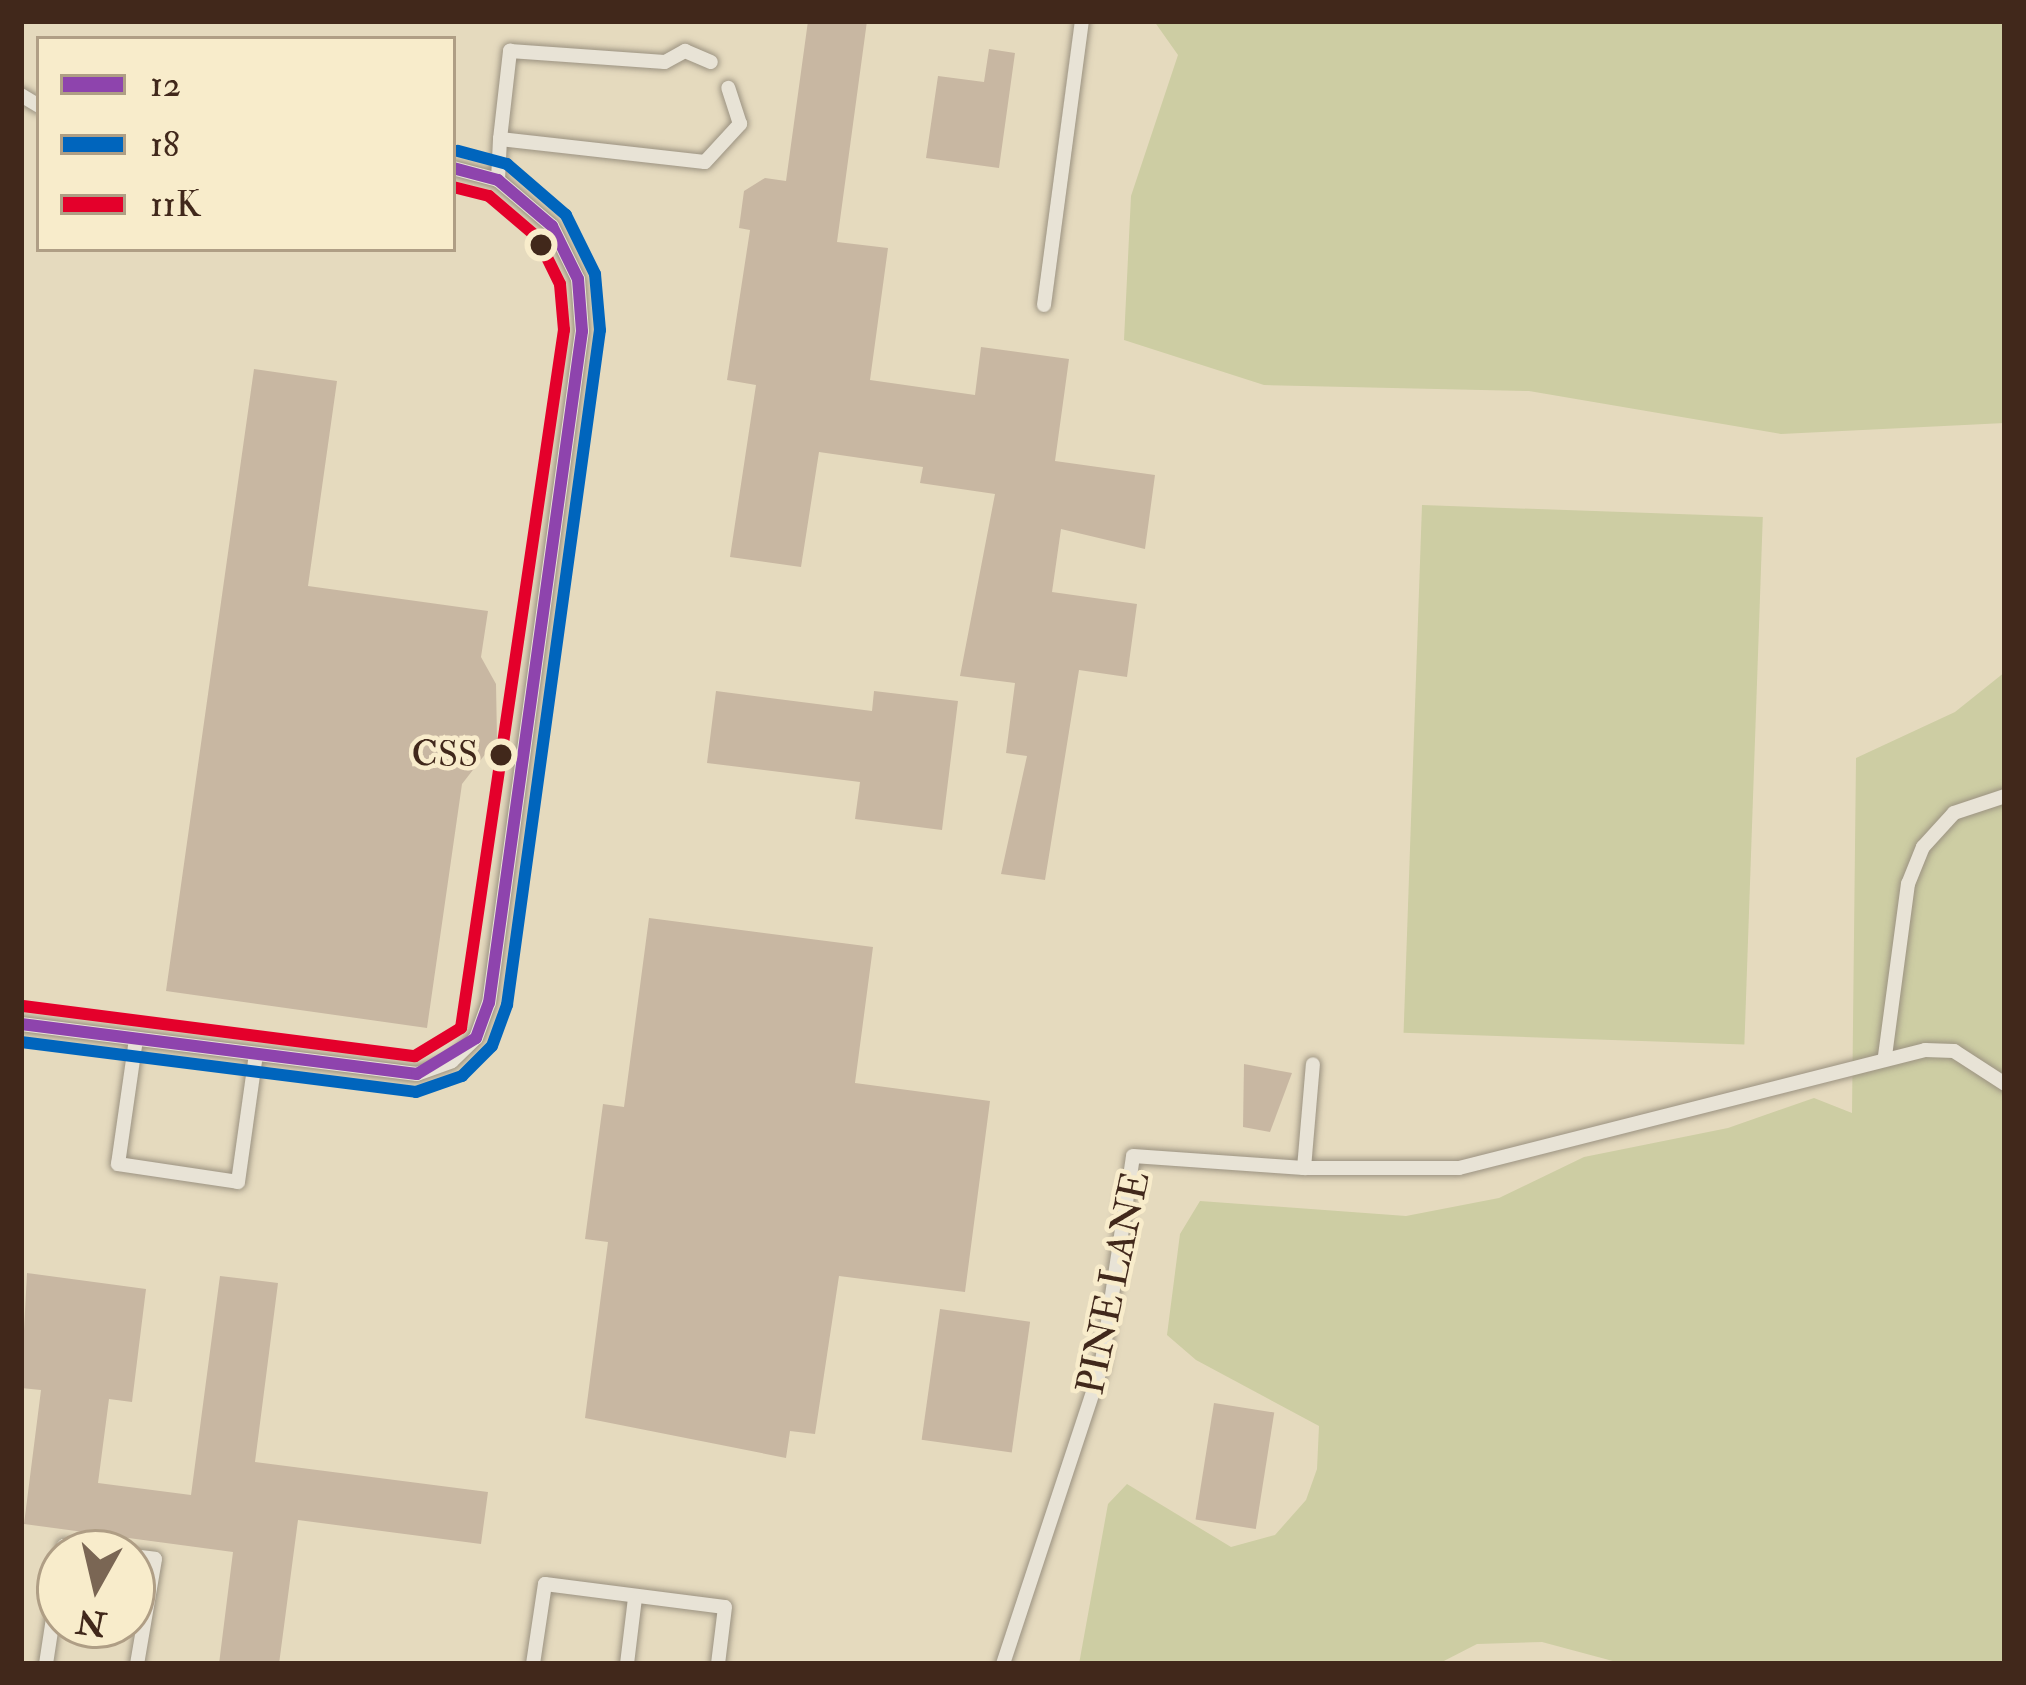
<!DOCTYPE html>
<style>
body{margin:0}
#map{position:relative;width:2026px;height:1685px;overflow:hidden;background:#e5dabe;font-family:"IM FELL Double Pica",serif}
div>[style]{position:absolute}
.green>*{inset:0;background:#cdcda3;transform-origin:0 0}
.building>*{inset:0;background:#c8b7a2;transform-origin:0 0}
.roads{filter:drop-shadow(0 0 3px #9b9281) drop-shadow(0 0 3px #9b9281)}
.lane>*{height:14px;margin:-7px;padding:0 7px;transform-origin:7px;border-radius:7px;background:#e8e3d6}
.bus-1>*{height:12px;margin:-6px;padding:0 6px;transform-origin:6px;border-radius:6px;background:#8e44ad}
.bus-2>*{height:12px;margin:-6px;padding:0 6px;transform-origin:6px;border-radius:6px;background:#0065bd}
.bus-3>*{height:12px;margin:-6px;padding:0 6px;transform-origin:6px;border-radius:6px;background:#e4002b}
.dots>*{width:33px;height:33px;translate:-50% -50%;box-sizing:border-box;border:6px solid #f8eccb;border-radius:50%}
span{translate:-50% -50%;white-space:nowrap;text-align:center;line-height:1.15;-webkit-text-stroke:9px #f8eccb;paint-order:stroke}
.bus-label{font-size:36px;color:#41281b}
.right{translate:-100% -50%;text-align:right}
.street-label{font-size:39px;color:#41281b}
.frame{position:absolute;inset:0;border:24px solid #41281b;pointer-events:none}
.legend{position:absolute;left:36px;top:36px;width:420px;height:216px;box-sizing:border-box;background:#f8eccb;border:3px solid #af9e85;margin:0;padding:15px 21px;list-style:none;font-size:36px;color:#41281b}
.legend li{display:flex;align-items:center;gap:24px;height:60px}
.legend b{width:60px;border:3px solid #af9e85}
.north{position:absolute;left:36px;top:1529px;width:120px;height:120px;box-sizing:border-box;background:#f8eccb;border:3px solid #af9e85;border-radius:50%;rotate:188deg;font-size:33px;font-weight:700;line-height:48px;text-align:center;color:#41281b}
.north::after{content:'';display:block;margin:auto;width:42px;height:54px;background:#7a6654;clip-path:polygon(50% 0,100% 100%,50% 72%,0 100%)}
</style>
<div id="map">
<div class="green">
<div style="clip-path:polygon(1154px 21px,2005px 21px,2005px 423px,1781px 434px,1529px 391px,1264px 385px,1124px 340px,1131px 196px,1178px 55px)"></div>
<div style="left:1422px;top:505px;width:341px;height:528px;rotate:2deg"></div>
<div style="clip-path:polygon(2005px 672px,2005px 1664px,1624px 1664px,1542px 1642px,1477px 1644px,1438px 1664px,1079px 1664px,1108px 1504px,1127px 1484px,1231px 1547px,1275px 1535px,1306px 1500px,1317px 1469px,1319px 1426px,1196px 1360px,1167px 1335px,1180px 1234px,1200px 1201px,1406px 1216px,1499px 1198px,1584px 1157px,1728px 1128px,1814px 1098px,1852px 1113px,1856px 758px,1955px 712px)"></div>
</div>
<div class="building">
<div style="clip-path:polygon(808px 21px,867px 21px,837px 242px,888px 248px,870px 380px,975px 395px,981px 347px,1069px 359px,1055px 461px,1155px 475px,1145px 549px,1061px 529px,1052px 592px,1137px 604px,1127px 677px,1079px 670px,1045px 880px,1001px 874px,1027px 756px,1006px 753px,1015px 683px,960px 676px,995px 494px,920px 483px,923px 467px,819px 452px,801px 567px,730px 557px,756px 385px,727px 380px,750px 230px,739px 228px,744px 191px,765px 178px,786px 181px)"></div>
<div style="clip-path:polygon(989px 49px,1015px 53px,999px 168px,926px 158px,938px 76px,984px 82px)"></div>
<div style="clip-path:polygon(254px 369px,337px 381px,308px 586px,488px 611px,481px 657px,496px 684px,497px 739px,462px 784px,427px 1028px,166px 991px)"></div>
<div style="clip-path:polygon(716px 691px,872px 711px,874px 691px,958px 701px,942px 830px,855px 819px,860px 782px,707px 763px)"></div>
<div style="clip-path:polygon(649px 918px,873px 947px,855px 1083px,990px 1101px,965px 1292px,839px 1276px,815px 1434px,790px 1431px,786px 1458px,585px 1418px,608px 1242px,585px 1239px,603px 1104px,624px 1107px)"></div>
<div style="clip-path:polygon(1244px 1064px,1292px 1073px,1270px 1132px,1243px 1127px)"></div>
<div style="clip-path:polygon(27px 1273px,146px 1289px,132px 1402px,109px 1399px,98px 1483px,191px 1495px,220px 1276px,278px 1283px,255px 1462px,488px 1492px,481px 1544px,298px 1520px,279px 1664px,219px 1664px,233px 1552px,24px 1524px,41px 1390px,21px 1388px)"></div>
<div style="left:940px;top:1309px;width:91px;height:132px;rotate:8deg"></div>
<div style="left:1214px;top:1403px;width:61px;height:118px;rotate:9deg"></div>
</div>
<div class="roads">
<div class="lane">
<div style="left:21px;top:95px;width:21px;rotate:31deg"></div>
<div style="left:500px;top:139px;width:89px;rotate:-83.5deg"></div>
<div style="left:510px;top:51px;width:155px;rotate:4.1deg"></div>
<div style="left:665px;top:62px;width:23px;rotate:-29deg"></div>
<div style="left:685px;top:51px;width:28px;rotate:23deg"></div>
<div style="left:498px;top:180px;width:41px;rotate:-87.2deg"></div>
<div style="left:500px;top:139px;width:206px;rotate:6.4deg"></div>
<div style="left:705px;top:162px;width:52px;rotate:-47.4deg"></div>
<div style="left:740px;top:124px;width:38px;rotate:-108deg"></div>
<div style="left:1044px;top:305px;width:287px;rotate:-82.4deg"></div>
<div style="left:21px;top:1024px;width:399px;rotate:7.2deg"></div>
<div style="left:417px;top:1074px;width:37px;rotate:-20deg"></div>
<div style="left:452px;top:1061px;width:33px;rotate:-44deg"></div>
<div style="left:476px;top:1038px;width:37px;rotate:-70deg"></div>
<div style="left:489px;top:1003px;width:678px;rotate:-82.12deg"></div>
<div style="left:582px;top:331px;width:52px;rotate:-94.4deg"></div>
<div style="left:578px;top:279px;width:59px;rotate:-116.1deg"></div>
<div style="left:552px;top:226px;width:71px;rotate:-139.6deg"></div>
<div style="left:498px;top:180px;width:47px;rotate:-165.1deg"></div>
<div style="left:136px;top:1039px;width:126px;rotate:98.2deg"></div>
<div style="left:118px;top:1164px;width:121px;rotate:8.5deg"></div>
<div style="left:238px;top:1182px;width:129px;rotate:-82deg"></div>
<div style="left:1885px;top:1056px;width:174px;rotate:-82.4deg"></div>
<div style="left:1908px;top:884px;width:40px;rotate:-68deg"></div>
<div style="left:1923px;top:847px;width:46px;rotate:-47.6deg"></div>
<div style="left:1954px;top:813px;width:54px;rotate:-18.4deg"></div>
<div style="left:1304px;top:1168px;width:155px"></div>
<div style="left:1459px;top:1168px;width:481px;rotate:-14.2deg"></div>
<div style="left:1925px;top:1050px;width:29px;rotate:2deg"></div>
<div style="left:1954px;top:1051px;width:61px;rotate:32.9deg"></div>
<div style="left:63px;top:1553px;width:7px;rotate:-82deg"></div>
<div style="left:64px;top:1546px;width:49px;rotate:8.1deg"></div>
<div style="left:132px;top:1556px;width:23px;rotate:7deg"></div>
<div style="left:155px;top:1559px;width:107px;rotate:99.7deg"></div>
<div style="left:46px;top:1664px;width:93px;rotate:-81.3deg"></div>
<div style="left:533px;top:1664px;width:81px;rotate:-81.5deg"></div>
<div style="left:545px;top:1584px;width:181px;rotate:7.3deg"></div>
<div style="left:725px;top:1607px;width:57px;rotate:97deg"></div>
<div style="left:627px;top:1664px;width:66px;rotate:-83.1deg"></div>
<div style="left:1003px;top:1664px;width:312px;rotate:-71.7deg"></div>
<div style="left:1101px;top:1368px;width:214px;rotate:-81.4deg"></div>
<div style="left:1133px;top:1156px;width:171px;rotate:4deg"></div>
<div style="left:1304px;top:1168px;width:104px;rotate:-85.1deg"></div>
</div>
</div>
<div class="bus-1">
<div style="left:21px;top:1024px;width:399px;rotate:7.2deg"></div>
<div style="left:417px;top:1074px;width:69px;rotate:-31.4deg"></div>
<div style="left:476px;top:1038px;width:37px;rotate:-70deg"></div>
<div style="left:489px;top:1003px;width:678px;rotate:-82.12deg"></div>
<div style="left:582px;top:331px;width:52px;rotate:-94.4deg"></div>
<div style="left:578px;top:279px;width:59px;rotate:-116.1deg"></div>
<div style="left:552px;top:226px;width:71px;rotate:-139.6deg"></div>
<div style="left:498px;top:180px;width:47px;rotate:-165.1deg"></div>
</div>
<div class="bus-2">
<div style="left:21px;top:1042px;width:398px;rotate:7.2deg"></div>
<div style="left:416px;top:1092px;width:49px;rotate:-19.2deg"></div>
<div style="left:462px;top:1076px;width:42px;rotate:-45deg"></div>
<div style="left:492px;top:1046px;width:44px;rotate:-69.9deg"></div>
<div style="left:507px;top:1005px;width:681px;rotate:-82.16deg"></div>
<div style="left:600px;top:330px;width:56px;rotate:-95.1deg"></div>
<div style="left:595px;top:274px;width:66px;rotate:-116.2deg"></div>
<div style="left:566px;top:215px;width:78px;rotate:-139.2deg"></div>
<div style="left:507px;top:164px;width:51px;rotate:-165.1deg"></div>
</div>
<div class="bus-3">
<div style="left:23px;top:1006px;width:395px;rotate:7.3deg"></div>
<div style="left:415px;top:1056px;width:54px;rotate:-31.3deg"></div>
<div style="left:461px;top:1028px;width:706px;rotate:-81.61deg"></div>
<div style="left:564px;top:330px;width:46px;rotate:-95deg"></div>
<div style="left:560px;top:284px;width:52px;rotate:-116.1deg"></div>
<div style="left:537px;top:237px;width:63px;rotate:-139.5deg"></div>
<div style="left:489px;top:196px;width:37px;rotate:-166deg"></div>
</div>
<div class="dots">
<div style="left:541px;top:245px;background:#41281b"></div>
<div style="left:501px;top:755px;background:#41281b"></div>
</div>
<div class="bus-label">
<span class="right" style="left:478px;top:755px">CSS</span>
</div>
<div class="street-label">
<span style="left:1114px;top:1283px;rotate:-78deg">PINE LANE</span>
</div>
<div class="frame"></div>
<ul class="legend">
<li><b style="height:15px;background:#8e44ad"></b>12</li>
<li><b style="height:15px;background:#0065bd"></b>18</li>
<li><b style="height:15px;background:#e4002b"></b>11K</li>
</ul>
<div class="north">N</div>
</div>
